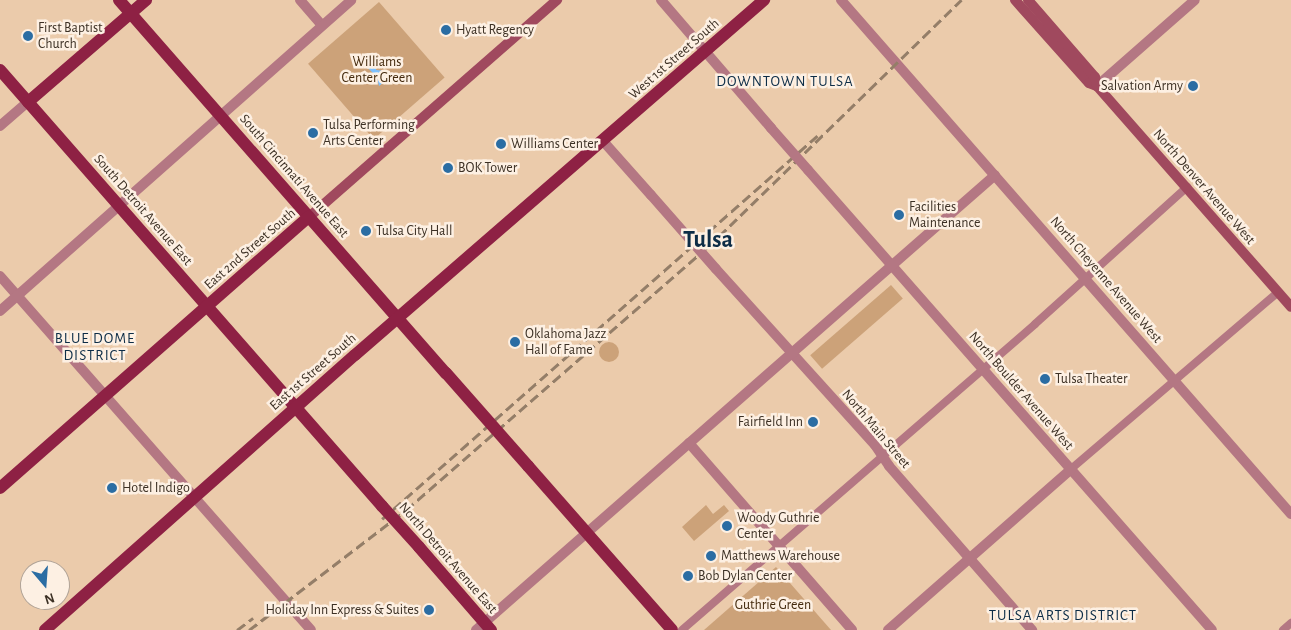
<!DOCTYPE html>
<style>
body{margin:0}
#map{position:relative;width:1291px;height:630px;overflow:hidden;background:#ebcbab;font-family:"Alegreya Sans",sans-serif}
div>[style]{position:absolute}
.green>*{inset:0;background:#cca279;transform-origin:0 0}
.round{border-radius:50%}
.water>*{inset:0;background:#7dc1ff}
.minor>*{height:8px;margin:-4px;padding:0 4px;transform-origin:4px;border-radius:4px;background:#b47783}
.tertiary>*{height:10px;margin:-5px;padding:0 5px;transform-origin:5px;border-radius:5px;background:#b47783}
.secondary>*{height:10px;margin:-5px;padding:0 5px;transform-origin:5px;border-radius:5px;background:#a0495e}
.primary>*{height:12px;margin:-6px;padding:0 6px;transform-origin:6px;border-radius:6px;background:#8e2144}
.rail>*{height:2.5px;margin-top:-1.25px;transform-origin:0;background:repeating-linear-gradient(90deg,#947e68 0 10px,transparent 0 15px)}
.tertiary-bridge>*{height:10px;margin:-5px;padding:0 5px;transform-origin:5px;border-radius:5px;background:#b47783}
.primary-bridge>*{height:12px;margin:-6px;padding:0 6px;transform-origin:6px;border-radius:6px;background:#8e2144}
.dots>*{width:14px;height:14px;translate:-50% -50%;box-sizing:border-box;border:2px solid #fdf0e3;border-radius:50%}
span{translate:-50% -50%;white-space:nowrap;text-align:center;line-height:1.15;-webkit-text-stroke:5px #fdf0e3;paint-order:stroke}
.poi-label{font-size:14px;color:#3c3024}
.left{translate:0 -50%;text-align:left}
.right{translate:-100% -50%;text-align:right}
.street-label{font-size:14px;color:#3c3024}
.park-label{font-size:14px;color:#43290c}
.neighbourhood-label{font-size:15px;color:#0d2d47;letter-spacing:1px}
.town-label{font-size:24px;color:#0d2d47;font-weight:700}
.north{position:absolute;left:20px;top:560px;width:50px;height:50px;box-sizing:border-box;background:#fdf0e3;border:1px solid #b0a397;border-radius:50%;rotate:162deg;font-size:14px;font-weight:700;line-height:20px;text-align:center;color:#3c3024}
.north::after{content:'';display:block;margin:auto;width:18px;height:22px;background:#2b6da3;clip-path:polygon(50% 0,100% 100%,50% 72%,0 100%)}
</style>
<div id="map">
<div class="green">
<div style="left:379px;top:2px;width:100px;height:94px;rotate:49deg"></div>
<div style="left:891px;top:285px;width:18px;height:107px;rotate:49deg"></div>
<div class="round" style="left:599px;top:342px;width:20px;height:20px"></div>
<div style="clip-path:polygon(706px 505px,713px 514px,724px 505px,729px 511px,694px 541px,682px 527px)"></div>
<div style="clip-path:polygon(776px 567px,831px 630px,704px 630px)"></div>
</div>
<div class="water">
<div style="clip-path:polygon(371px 53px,377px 60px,376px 70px,385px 71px,388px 75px,388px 79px,379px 86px,377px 77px,366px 66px,364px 58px)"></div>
</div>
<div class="minor">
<div style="left:1071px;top:469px;width:272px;rotate:-40.5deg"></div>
<div style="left:682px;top:630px;width:467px;rotate:-40.9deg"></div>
<div style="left:1035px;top:324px;width:205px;rotate:-42deg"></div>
<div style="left:1283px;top:630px;width:11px;rotate:-41deg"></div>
</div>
<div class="tertiary">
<div style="left:300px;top:0;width:33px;rotate:49deg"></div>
<div style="left:661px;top:0;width:169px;rotate:49.3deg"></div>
<div style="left:841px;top:0;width:683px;rotate:48.8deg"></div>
<div style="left:1097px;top:86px;width:130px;rotate:-41.3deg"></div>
<div style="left:0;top:126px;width:37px;rotate:-41deg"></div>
<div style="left:603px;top:141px;width:72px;rotate:48.4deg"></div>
<div style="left:808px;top:170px;width:612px;rotate:48.71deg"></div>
<div style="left:716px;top:269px;width:237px;rotate:47.9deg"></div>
<div style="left:875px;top:445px;width:25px;rotate:56deg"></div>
<div style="left:889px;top:466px;width:218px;rotate:48.9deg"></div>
<div style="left:0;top:276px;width:471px;rotate:48.7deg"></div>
<div style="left:0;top:311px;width:469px;rotate:-41.5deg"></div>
<div style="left:689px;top:443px;width:248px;rotate:48.9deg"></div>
<div style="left:476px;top:630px;width:690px;rotate:-41.24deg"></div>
<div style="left:888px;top:630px;width:244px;rotate:-41.3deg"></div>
</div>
<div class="secondary">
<div style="left:1015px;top:0;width:111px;rotate:48.3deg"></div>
<div style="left:1089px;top:83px;width:9px;rotate:21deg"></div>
<div style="left:1097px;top:86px;width:294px;rotate:48.7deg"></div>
<div style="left:1028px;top:0;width:102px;rotate:49deg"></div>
<div style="left:1095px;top:77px;width:9px;rotate:77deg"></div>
<div style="left:309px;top:217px;width:330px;rotate:-41.2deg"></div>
</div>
<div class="primary">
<div style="left:119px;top:0;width:496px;rotate:48.8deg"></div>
<div style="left:0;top:70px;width:580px;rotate:48.78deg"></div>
<div style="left:28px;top:102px;width:156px;rotate:-40.8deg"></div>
<div style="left:528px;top:466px;width:218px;rotate:48.7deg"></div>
<div style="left:0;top:488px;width:411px;rotate:-41.3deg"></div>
<div style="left:419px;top:547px;width:110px;rotate:49.1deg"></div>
<div style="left:45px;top:630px;width:414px;rotate:-41.6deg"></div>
<div style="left:355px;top:355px;width:542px;rotate:-40.96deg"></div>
</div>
<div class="rail">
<div style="left:382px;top:519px;width:580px;rotate:-41.36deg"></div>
<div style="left:237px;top:630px;width:20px;rotate:-37deg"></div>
<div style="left:249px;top:630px;width:198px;rotate:-37.4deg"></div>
<div style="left:406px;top:510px;width:400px;rotate:-41.1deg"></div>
<div style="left:708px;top:247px;width:354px;rotate:-44.3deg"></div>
</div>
<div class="tertiary-bridge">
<div style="left:771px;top:128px;width:56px;rotate:48.6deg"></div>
<div style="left:651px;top:195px;width:98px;rotate:48.7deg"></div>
</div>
<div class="primary-bridge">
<div style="left:446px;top:373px;width:124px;rotate:48.6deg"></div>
<div style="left:382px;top:506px;width:55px;rotate:47.9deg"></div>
</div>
<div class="dots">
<div style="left:446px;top:30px;background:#2b6da3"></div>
<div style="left:28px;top:36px;background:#2b6da3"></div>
<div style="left:1193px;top:86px;background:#2b6da3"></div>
<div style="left:313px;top:133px;background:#2b6da3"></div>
<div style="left:501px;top:144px;background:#2b6da3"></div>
<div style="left:448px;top:168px;background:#2b6da3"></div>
<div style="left:899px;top:215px;background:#2b6da3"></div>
<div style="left:366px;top:231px;background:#2b6da3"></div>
<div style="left:515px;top:342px;background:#2b6da3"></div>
<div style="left:1045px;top:379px;background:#2b6da3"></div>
<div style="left:813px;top:422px;background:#2b6da3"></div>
<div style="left:112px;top:488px;background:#2b6da3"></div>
<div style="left:727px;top:526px;background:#2b6da3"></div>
<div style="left:711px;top:556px;background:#2b6da3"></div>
<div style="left:688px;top:576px;background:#2b6da3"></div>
<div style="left:429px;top:610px;background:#2b6da3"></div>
</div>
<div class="poi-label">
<span class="left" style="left:38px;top:36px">First Baptist<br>Church</span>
<span class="left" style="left:456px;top:30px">Hyatt Regency</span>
<span class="right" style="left:1183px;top:86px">Salvation Army</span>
<span class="left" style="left:323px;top:133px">Tulsa Performing<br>Arts Center</span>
<span class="left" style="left:511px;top:144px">Williams Center</span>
<span class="left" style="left:458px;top:168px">BOK Tower</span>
<span class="left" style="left:909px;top:215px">Facilities<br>Maintenance</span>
<span class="left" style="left:376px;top:231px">Tulsa City Hall</span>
<span class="left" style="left:525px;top:342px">Oklahoma Jazz<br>Hall of Fame</span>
<span class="left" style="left:1055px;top:379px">Tulsa Theater</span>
<span class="right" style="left:803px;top:422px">Fairfield Inn</span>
<span class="left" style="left:122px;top:488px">Hotel Indigo</span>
<span class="left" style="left:737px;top:526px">Woody Guthrie<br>Center</span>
<span class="left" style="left:721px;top:556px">Matthews Warehouse</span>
<span class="left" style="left:698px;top:576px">Bob Dylan Center</span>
<span class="right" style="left:419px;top:610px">Holiday Inn Express &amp; Suites</span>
</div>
<div class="street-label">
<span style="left:674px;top:59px;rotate:-41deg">West 1st Street South</span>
<span style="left:294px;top:176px;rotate:49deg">South Cincinnati Avenue East</span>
<span style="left:1204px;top:187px;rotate:49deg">North Denver Avenue West</span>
<span style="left:143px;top:210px;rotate:49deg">South Detroit Avenue East</span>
<span style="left:250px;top:249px;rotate:-41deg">East 2nd Street South</span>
<span style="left:1106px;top:280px;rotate:49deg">North Cheyenne Avenue West</span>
<span style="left:313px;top:372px;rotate:-41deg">East 1st Street South</span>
<span style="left:1021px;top:391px;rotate:49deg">North Boulder Avenue West</span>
<span style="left:876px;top:429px;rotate:50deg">North Main Street</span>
<span style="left:448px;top:558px;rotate:49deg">North Detroit Avenue East</span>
</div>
<div class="park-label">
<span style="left:377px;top:70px">Williams<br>Center Green</span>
<span style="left:773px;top:605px">Guthrie Green</span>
</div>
<div class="neighbourhood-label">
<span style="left:785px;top:82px">DOWNTOWN TULSA</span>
<span style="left:95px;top:347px">BLUE DOME<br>DISTRICT</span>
<span style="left:1063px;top:616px">TULSA ARTS DISTRICT</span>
</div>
<div class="town-label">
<span style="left:708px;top:241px">Tulsa</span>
</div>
<div class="north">N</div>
</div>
